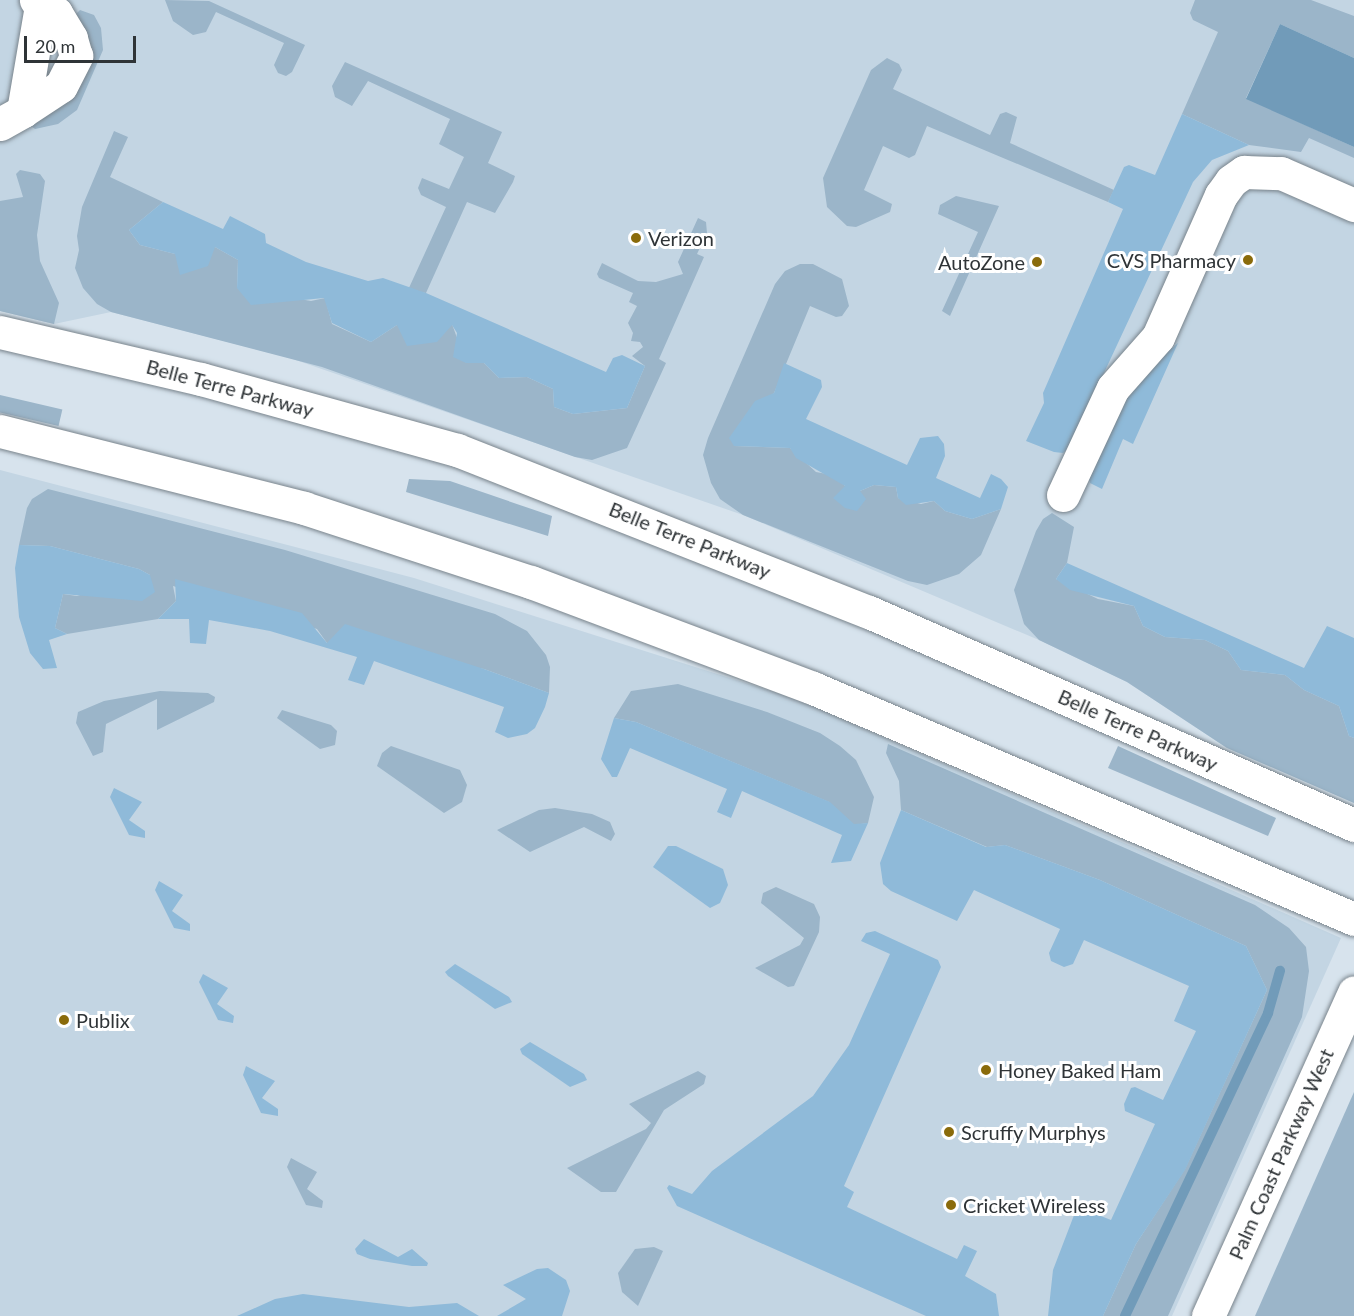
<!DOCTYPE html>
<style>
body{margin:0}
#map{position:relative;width:1354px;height:1316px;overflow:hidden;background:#d7e3ed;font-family:Lato,sans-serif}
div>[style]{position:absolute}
.built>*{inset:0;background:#c3d5e3}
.green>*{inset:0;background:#9bb5c9;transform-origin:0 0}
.forest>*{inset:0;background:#8fbad9}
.water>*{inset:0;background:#719bb9}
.stream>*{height:10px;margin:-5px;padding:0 5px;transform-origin:5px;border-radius:5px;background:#719bb9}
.roads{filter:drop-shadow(0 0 2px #78838b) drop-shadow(0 0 2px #78838b)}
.minor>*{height:33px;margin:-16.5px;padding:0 16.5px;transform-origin:16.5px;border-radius:16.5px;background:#fff}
.major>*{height:33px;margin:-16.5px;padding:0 16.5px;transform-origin:16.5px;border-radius:16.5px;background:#fff}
.dots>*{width:16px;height:16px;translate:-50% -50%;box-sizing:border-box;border:3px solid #fff;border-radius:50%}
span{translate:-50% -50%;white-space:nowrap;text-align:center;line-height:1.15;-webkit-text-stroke:6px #fff;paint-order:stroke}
.poi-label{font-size:20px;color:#2f3437}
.left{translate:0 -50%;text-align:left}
.right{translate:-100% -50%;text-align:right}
.street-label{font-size:20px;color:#2f3437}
.scale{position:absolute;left:24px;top:36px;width:112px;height:27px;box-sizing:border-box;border:3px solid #2f3437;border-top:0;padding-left:8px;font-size:18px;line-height:21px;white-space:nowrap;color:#2f3437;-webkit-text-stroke:4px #fff;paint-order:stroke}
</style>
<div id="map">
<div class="built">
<div style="clip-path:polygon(0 0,1354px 0,1354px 803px,1227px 748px,1127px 682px,1039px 640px,743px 515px,290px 358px,111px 312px,54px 324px,0 311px)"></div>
<div style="clip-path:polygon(0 470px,414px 578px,796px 699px,1341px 938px,1172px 1316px,0 1316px)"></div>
</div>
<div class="green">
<div style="clip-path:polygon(165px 0,209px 1px,305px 45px,292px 72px,286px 76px,278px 73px,274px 65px,284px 43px,216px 12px,206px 32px,193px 35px,173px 21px)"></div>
<div style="clip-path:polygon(1195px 0,1311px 0,1354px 16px,1354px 58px,1280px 24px,1246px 98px,1354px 147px,1354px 158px,1309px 138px,1301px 152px,1249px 145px,1182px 114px,1218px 32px,1193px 20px,1190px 13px)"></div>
<div style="clip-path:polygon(80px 10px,94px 15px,101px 28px,103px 50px,77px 110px,58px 124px,35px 129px,31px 126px,55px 105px,72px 18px)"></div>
<div style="clip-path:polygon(887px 58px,899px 64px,902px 70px,893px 89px,990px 135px,1000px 114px,1006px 112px,1017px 117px,1010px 143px,1114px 190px,1108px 202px,927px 126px,915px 155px,909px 158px,883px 146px,864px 190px,892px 204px,890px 212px,856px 227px,847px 226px,827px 207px,823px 178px,871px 70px)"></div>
<div style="clip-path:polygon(345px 62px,502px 132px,488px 163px,515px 176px,513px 182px,495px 213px,467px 202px,426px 293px,408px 290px,446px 207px,421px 195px,418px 188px,422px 178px,449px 189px,464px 157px,439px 144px,450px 119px,368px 81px,352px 106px,335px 97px,332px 86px)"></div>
<div style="clip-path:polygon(114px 131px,128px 137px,110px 177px,163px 202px,129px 230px,140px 245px,175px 254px,215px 247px,238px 260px,237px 288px,311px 301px,325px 298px,332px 324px,371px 342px,397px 325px,452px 324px,466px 363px,484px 363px,499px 378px,527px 377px,553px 389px,554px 407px,573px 414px,627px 408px,645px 366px,632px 356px,643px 347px,640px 342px,631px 341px,633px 333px,628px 323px,637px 306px,629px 302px,633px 293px,599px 278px,597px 274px,602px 263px,638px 281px,656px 282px,683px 274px,678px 262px,698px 218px,706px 222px,707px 233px,697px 254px,704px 257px,659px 359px,666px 363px,627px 448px,592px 460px,575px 457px,322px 367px,111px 312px,97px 304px,83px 288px,75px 268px,79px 250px,77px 236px,82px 207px)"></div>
<div style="clip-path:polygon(20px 170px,40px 174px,45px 181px,37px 235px,40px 261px,59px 303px,54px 324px,0 311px,0 201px,23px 197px,16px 174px)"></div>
<div style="clip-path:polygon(956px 196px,999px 206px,950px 316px,942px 311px,978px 232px,938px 214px,940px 205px)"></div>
<div style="clip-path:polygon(800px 264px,813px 264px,842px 279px,849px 306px,842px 316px,836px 317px,810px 306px,774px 393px,734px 446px,790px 448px,816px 472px,832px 475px,845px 486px,860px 491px,874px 485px,896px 487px,898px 498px,921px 504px,934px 501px,945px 511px,972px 519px,1001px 509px,981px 555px,959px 574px,927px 585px,908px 581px,743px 515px,720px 499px,711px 483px,703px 455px,708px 438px,775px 284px,785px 271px)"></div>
<div style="left:0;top:395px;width:64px;height:17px;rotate:13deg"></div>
<div style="clip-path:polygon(409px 479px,450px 481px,552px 516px,548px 536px,406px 492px)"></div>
<div style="clip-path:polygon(48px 489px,285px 550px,495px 614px,527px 631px,546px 655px,550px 667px,549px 693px,484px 669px,327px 643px,317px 629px,173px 586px,176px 601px,158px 619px,67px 634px,55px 628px,63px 594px,77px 596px,150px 575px,139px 569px,50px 546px,19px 545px,27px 508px,32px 499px)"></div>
<div style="clip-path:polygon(1052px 513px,1074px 527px,1067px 563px,1056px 579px,1098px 599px,1134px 606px,1143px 626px,1165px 637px,1205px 640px,1228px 651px,1241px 670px,1285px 675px,1304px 690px,1339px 706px,1349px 736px,1354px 738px,1354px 803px,1227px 748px,1127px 682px,1039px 640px,1024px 624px,1014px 590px,1036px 531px,1043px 519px)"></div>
<div style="clip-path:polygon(678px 684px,767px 712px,820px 733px,840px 746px,856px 760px,874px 797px,868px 823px,854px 825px,829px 802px,636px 722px,614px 718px,631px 691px)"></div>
<div style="clip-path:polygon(160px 691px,208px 693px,215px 697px,214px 702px,157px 730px,157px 699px,106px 724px,103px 752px,93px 756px,76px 723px,78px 712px,104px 701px)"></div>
<div style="clip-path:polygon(282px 710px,331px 725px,337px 731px,335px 745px,320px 749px,277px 718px)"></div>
<div style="clip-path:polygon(888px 744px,1255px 905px,1289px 928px,1306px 947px,1309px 971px,1302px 1017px,1168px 1316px,1103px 1316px,1136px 1244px,1185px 1169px,1267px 990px,1246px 946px,1100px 880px,1005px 845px,987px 847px,901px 810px,899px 781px,886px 753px)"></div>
<div style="clip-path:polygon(391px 746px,460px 770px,467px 785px,462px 802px,444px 813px,377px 766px,382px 753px)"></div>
<div style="clip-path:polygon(1118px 746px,1276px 818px,1268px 836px,1108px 768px)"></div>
<div style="clip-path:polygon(555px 808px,592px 814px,610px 822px,615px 834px,611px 841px,584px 827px,530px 852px,497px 830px,539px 810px)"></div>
<div style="clip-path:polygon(776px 887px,814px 904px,820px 917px,819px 932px,794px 986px,788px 987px,755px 968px,800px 945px,804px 938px,761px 903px,763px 893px)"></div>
<div style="clip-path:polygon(698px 1071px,706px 1076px,704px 1084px,664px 1110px,616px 1192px,601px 1192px,567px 1168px,646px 1129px,651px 1123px,629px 1104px)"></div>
<div style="clip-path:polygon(1354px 1092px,1354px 1316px,1255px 1316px)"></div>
<div style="clip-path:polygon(291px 1158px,317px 1172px,307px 1189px,323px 1201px,322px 1208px,306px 1205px,287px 1167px)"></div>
<div style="clip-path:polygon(654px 1247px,663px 1251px,638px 1306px,622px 1292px,618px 1273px,635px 1249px)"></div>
</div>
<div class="forest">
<div style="clip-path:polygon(1182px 114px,1249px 145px,1212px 160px,1193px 182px,1069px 448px,1063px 453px,1054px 452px,1026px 441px,1044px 403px,1043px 393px,1123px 209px,1108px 202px,1124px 167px,1129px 165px,1155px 175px)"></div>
<div style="clip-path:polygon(163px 202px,223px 229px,230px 216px,265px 234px,266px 243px,306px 262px,368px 281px,383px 278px,426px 293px,606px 372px,613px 358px,622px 355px,645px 366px,627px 408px,573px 414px,554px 407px,553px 389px,527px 377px,499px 378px,484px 363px,466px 363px,453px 357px,457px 333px,452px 325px,437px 342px,407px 346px,397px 325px,371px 342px,332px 323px,324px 298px,251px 305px,237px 288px,238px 260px,215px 247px,208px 266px,180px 275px,175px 254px,140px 245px,129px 230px)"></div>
<div style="clip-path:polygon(1178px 343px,1133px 444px,1123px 439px,1102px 489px,1090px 483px,1088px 476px,1133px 383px)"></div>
<div style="clip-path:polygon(784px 363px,821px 380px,822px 387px,806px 419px,907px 465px,920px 438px,938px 436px,944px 444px,945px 456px,936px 478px,980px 498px,991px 474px,1001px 479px,1008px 487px,1001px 509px,972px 519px,945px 511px,934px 501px,906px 505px,898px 498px,896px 487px,874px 485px,860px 491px,866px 499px,857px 511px,845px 508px,833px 498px,845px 486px,796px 458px,790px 448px,734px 446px,729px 438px,755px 401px,774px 393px)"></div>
<div style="clip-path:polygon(19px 545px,50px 546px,139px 569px,150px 575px,155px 592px,142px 601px,63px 594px,55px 628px,67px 634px,49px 640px,57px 668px,43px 669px,30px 653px,19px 617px,15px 568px)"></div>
<div style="clip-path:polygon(1067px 563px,1304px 668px,1327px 626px,1354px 638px,1354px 738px,1349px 736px,1339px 706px,1304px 690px,1285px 675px,1241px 670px,1228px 651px,1205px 640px,1165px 637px,1143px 626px,1134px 606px,1070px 590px,1056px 579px)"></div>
<div style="clip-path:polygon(175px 579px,302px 613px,327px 643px,345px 624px,484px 669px,549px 693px,545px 707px,535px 728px,527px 734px,508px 738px,495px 732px,504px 707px,374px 661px,364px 685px,348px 680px,357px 657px,270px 631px,209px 620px,206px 644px,190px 643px,189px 619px,158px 619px,176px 601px)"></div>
<div style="clip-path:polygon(614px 718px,636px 722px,830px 802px,854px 824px,868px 823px,851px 861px,831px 863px,842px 835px,742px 791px,731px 818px,717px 812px,727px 789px,630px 748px,617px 777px,612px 777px,601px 759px)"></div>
<div style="clip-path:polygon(114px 788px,142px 802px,129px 820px,145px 831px,145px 838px,129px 835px,110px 797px)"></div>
<div style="clip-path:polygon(901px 810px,986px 847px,1005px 845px,1100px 880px,1246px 946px,1267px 990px,1185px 1170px,1136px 1244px,1103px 1316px,1048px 1316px,1053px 1270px,1076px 1210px,1083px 1209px,1111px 1220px,1155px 1124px,1125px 1111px,1124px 1104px,1131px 1088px,1135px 1087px,1163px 1100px,1196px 1031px,1174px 1021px,1189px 986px,1084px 940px,1073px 964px,1064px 967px,1051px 961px,1049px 953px,1060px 929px,974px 890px,957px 921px,891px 891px,883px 884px,880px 863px)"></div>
<div style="clip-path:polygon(668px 846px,676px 846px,723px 869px,728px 885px,720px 903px,710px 908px,653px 867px)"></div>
<div style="clip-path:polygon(159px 881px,183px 895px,172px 911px,190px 924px,190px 931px,174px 928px,155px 890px)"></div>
<div style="clip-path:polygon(875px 931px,938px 960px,941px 967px,844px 1186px,854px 1192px,847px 1207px,957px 1259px,964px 1245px,977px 1251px,965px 1276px,996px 1294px,999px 1316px,926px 1316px,677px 1206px,667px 1188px,669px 1185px,692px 1194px,712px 1171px,813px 1096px,849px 1045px,890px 954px,861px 941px,866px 933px)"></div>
<div style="clip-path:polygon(455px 964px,509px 997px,512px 1002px,495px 1009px,448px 976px,445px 972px)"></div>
<div style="clip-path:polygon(203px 974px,228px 988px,217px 1004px,234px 1016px,233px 1023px,218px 1020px,199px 982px)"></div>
<div style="clip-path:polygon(530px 1042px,584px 1074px,587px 1080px,570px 1087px,522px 1054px,520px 1049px)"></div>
<div style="clip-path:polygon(246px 1066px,275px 1081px,262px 1098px,278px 1109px,278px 1116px,261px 1113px,243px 1075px)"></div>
<div style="clip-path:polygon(364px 1239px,398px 1257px,412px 1249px,428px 1263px,427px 1266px,412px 1266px,370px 1259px,357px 1254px,355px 1249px)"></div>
<div style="clip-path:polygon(548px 1268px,566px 1280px,570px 1291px,562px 1316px,497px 1316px,526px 1299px,503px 1285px,537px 1269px)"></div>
<div style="clip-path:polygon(303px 1294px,409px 1307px,457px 1303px,479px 1316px,237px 1316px,275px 1299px)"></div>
</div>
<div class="water">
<div style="clip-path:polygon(1280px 24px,1354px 58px,1354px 147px,1246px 99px)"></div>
</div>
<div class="stream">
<div style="left:1125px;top:1316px;width:335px;rotate:-64.7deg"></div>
<div style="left:1268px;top:1013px;width:44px;rotate:-74.1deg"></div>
</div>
<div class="roads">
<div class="minor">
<div style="left:23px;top:111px;width:45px;rotate:-33.3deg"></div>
<div style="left:61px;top:86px;width:34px;rotate:-63deg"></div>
<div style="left:76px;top:56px;width:19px;rotate:-106deg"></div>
<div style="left:71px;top:38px;width:29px;rotate:-121deg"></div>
<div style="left:56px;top:13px;width:17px;rotate:-155deg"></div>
<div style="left:0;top:124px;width:26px;rotate:-29deg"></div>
<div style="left:23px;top:111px;width:107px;rotate:-80.3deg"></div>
<div style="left:41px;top:6px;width:8px;rotate:-130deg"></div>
<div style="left:1063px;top:495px;width:118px;rotate:-65deg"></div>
<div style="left:1113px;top:388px;width:68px;rotate:-48.6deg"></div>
<div style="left:1158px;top:337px;width:155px;rotate:-66.1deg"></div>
<div style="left:1221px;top:195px;width:17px;rotate:-54deg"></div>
<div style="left:1231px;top:181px;width:16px;rotate:-35deg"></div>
<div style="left:1244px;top:172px;width:37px;rotate:2deg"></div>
<div style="left:1281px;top:173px;width:80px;rotate:23.7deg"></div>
</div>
<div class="major">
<div style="left:0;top:332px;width:206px;rotate:13.2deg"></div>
<div style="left:201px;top:379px;width:266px;rotate:15.5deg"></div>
<div style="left:457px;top:450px;width:443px;rotate:21.5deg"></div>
<div style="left:869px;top:612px;width:530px;rotate:23.71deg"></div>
<div style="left:0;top:431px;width:314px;rotate:14.2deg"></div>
<div style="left:304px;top:508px;width:239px;rotate:18.1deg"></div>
<div style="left:531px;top:582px;width:301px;rotate:20.6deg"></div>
<div style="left:813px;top:688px;width:588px;rotate:23.12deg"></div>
<div style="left:1208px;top:1316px;width:355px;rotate:-65.7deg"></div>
</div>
</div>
<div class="dots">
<div style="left:636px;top:238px;background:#8a6b0b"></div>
<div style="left:1248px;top:260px;background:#8a6b0b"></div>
<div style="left:1037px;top:262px;background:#8a6b0b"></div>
<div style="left:64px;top:1020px;background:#8a6b0b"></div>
<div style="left:986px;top:1070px;background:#8a6b0b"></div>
<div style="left:949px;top:1132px;background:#8a6b0b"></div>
<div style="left:951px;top:1205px;background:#8a6b0b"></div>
</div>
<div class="poi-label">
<span class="left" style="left:648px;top:238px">Verizon</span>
<span class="right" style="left:1236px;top:260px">CVS Pharmacy</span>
<span class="right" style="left:1025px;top:262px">AutoZone</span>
<span class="left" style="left:76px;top:1020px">Publix</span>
<span class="left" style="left:998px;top:1070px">Honey Baked Ham</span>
<span class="left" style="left:961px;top:1132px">Scruffy Murphys</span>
<span class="left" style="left:963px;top:1205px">Cricket Wireless</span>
</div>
<div class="street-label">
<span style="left:230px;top:388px;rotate:15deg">Belle Terre Parkway</span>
<span style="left:690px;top:540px;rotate:22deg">Belle Terre Parkway</span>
<span style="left:1138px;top:730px;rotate:24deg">Belle Terre Parkway</span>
<span style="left:1281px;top:1154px;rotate:-66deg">Palm Coast Parkway West</span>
</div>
<div class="scale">20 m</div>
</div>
